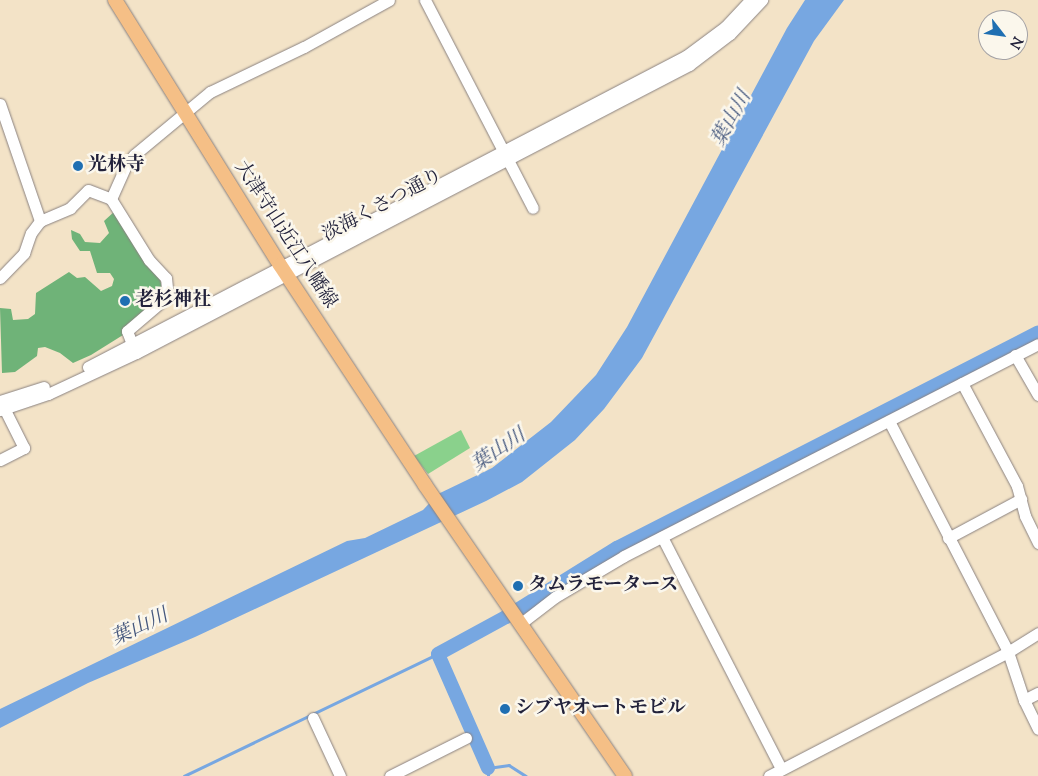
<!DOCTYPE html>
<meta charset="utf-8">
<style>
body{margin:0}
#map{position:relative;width:1038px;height:776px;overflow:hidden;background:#f3e3c7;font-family:"Sorts Mill Goudy","Noto Serif JP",serif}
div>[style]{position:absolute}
.green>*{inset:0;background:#8ad18c}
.forest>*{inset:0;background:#6fb378}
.water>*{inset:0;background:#77a7e1}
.stream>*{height:2.5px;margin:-1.25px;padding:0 1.25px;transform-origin:1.25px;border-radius:1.25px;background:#77a7e1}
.river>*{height:14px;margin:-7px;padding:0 7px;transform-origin:7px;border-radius:7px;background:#77a7e1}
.roads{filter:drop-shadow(0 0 1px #8a8281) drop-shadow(0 0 1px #8a8281)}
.minor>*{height:11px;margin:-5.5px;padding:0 5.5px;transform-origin:5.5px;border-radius:5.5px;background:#fff}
.major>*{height:14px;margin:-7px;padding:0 7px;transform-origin:7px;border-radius:7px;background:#f5bf86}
.dots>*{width:14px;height:14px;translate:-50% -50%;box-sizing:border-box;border:2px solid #fbf7ec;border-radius:50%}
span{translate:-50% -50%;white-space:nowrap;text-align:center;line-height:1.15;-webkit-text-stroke:5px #fbf7ec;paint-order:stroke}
.poi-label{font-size:19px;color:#22223b;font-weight:700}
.left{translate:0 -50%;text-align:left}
.street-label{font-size:19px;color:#22223b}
.water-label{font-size:20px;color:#44577d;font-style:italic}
.north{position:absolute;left:978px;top:10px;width:50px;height:50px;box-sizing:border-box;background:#fbf7ec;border:1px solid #a4a2a5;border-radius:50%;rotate:120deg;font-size:14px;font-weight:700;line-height:20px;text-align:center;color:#22223b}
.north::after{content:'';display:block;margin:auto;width:18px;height:22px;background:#1f6fb2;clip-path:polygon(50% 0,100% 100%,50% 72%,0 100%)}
</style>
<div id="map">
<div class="green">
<div style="clip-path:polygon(461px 430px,470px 448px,428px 474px,414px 456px)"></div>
</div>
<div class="forest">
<div style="clip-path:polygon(115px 211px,160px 278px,163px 295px,123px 335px,91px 355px,73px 363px,60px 353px,45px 347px,38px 348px,37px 356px,15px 372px,2px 373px,0 308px,11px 309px,13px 320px,28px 319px,35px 314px,36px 293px,69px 272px,77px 278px,85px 277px,101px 291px,112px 286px,114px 279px,110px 273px,97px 273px,90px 251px,80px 251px,72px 239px,71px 230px,80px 234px,85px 242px,100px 243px,109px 233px,104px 221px)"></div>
</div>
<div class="water">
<div style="clip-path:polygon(805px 0,844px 0,814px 41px,642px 358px,604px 409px,575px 440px,522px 482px,486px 501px,195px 637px,88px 683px,0 728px,0 709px,347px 541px,365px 538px,423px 510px,438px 494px,492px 468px,551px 422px,596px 375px,627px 327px,787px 28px)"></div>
</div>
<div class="stream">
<div style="left:184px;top:776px;width:282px;rotate:-25.7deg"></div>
<div style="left:488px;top:776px;width:8px;rotate:-90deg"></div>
<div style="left:488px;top:768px;width:21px;rotate:-8deg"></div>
<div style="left:509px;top:765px;width:20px;rotate:33deg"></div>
</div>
<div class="river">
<div style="left:488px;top:768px;width:124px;rotate:-113.7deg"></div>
<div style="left:438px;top:654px;width:77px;rotate:-28.6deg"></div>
<div style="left:506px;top:617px;width:131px;rotate:-31.9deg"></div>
<div style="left:617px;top:548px;width:473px;rotate:-27.1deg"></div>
</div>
<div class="roads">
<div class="minor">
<div style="left:425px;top:0;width:234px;rotate:62.6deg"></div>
<div style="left:0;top:104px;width:124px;rotate:71.1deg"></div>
<div style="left:111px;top:199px;width:37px;rotate:-66deg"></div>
<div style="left:126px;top:165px;width:13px;rotate:-51deg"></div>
<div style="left:134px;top:155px;width:99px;rotate:-39.7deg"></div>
<div style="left:210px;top:92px;width:104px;rotate:-25.6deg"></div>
<div style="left:304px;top:47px;width:97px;rotate:-28.9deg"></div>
<div style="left:0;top:278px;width:35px;rotate:-46deg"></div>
<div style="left:24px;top:253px;width:21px;rotate:-71deg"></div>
<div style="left:31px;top:233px;width:15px;rotate:-53deg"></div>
<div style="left:40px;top:221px;width:33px;rotate:-23deg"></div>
<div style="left:70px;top:208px;width:25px;rotate:-45deg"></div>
<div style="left:88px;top:190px;width:25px;rotate:21deg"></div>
<div style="left:111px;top:199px;width:72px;rotate:58.1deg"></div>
<div style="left:149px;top:260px;width:25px;rotate:47deg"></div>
<div style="left:166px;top:278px;width:18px;rotate:84deg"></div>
<div style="left:168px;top:296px;width:54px;rotate:139.5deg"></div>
<div style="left:127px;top:331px;width:22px;rotate:69deg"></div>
<div style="left:1015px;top:355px;width:46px;rotate:60.1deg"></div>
<div style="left:88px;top:367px;width:674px;rotate:-27.48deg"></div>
<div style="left:686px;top:56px;width:49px;rotate:-36.6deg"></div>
<div style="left:725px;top:27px;width:37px;rotate:-47deg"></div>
<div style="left:962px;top:383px;width:117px;rotate:61.9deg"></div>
<div style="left:1017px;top:486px;width:31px;rotate:75deg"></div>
<div style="left:1025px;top:516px;width:30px;rotate:64deg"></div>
<div style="left:0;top:401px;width:46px;rotate:-17.7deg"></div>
<div style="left:0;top:410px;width:51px;rotate:-18.4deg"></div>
<div style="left:48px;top:394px;width:97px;rotate:-25deg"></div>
<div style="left:136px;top:353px;width:624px;rotate:-27.51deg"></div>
<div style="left:689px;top:65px;width:51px;rotate:-37.1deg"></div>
<div style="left:730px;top:34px;width:47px;rotate:-46.7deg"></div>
<div style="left:889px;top:421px;width:260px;rotate:62.7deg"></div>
<div style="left:1008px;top:652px;width:51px;rotate:71.6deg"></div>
<div style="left:1024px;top:700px;width:32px;rotate:64deg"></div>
<div style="left:0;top:460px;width:27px;rotate:-27deg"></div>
<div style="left:24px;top:448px;width:51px;rotate:-116.6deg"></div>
<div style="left:662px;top:537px;width:261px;rotate:62.8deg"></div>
<div style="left:948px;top:538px;width:83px;rotate:-28.1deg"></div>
<div style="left:520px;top:624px;width:44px;rotate:-37.6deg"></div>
<div style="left:555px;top:597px;width:80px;rotate:-30.7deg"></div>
<div style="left:624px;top:556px;width:465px;rotate:-27.1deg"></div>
<div style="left:1024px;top:700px;width:16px;rotate:-27deg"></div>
<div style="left:313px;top:718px;width:64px;rotate:65deg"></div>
<div style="left:390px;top:776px;width:85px;rotate:-26.6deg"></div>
<div style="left:769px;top:776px;width:269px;rotate:-27.4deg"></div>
<div style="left:1008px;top:652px;width:36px;rotate:-32deg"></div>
</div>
<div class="major">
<div style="left:115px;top:0;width:312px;rotate:58.1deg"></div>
<div style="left:280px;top:265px;width:263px;rotate:56.6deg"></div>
<div style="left:425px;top:485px;width:353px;rotate:55.5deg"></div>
</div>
</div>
<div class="dots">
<div style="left:78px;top:166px;background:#1f6fb2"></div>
<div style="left:125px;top:301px;background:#1f6fb2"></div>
<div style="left:518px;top:586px;background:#1f6fb2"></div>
<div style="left:505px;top:709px;background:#1f6fb2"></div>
</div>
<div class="poi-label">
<span class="left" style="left:88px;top:166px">光林寺</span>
<span class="left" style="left:135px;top:301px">老杉神社</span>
<span class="left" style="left:528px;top:586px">タムラモータース</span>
<span class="left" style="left:515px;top:709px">シブヤオートモビル</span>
</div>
<div class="street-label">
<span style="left:383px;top:206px;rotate:-28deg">淡海くさつ通り</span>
<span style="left:285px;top:235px;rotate:57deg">大津守山近江八幡線</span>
</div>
<div class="water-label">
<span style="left:732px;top:119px;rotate:-61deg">葉山川</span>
<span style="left:499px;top:451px;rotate:-34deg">葉山川</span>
<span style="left:140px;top:628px;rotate:-25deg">葉山川</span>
</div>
<div class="north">N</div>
</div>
